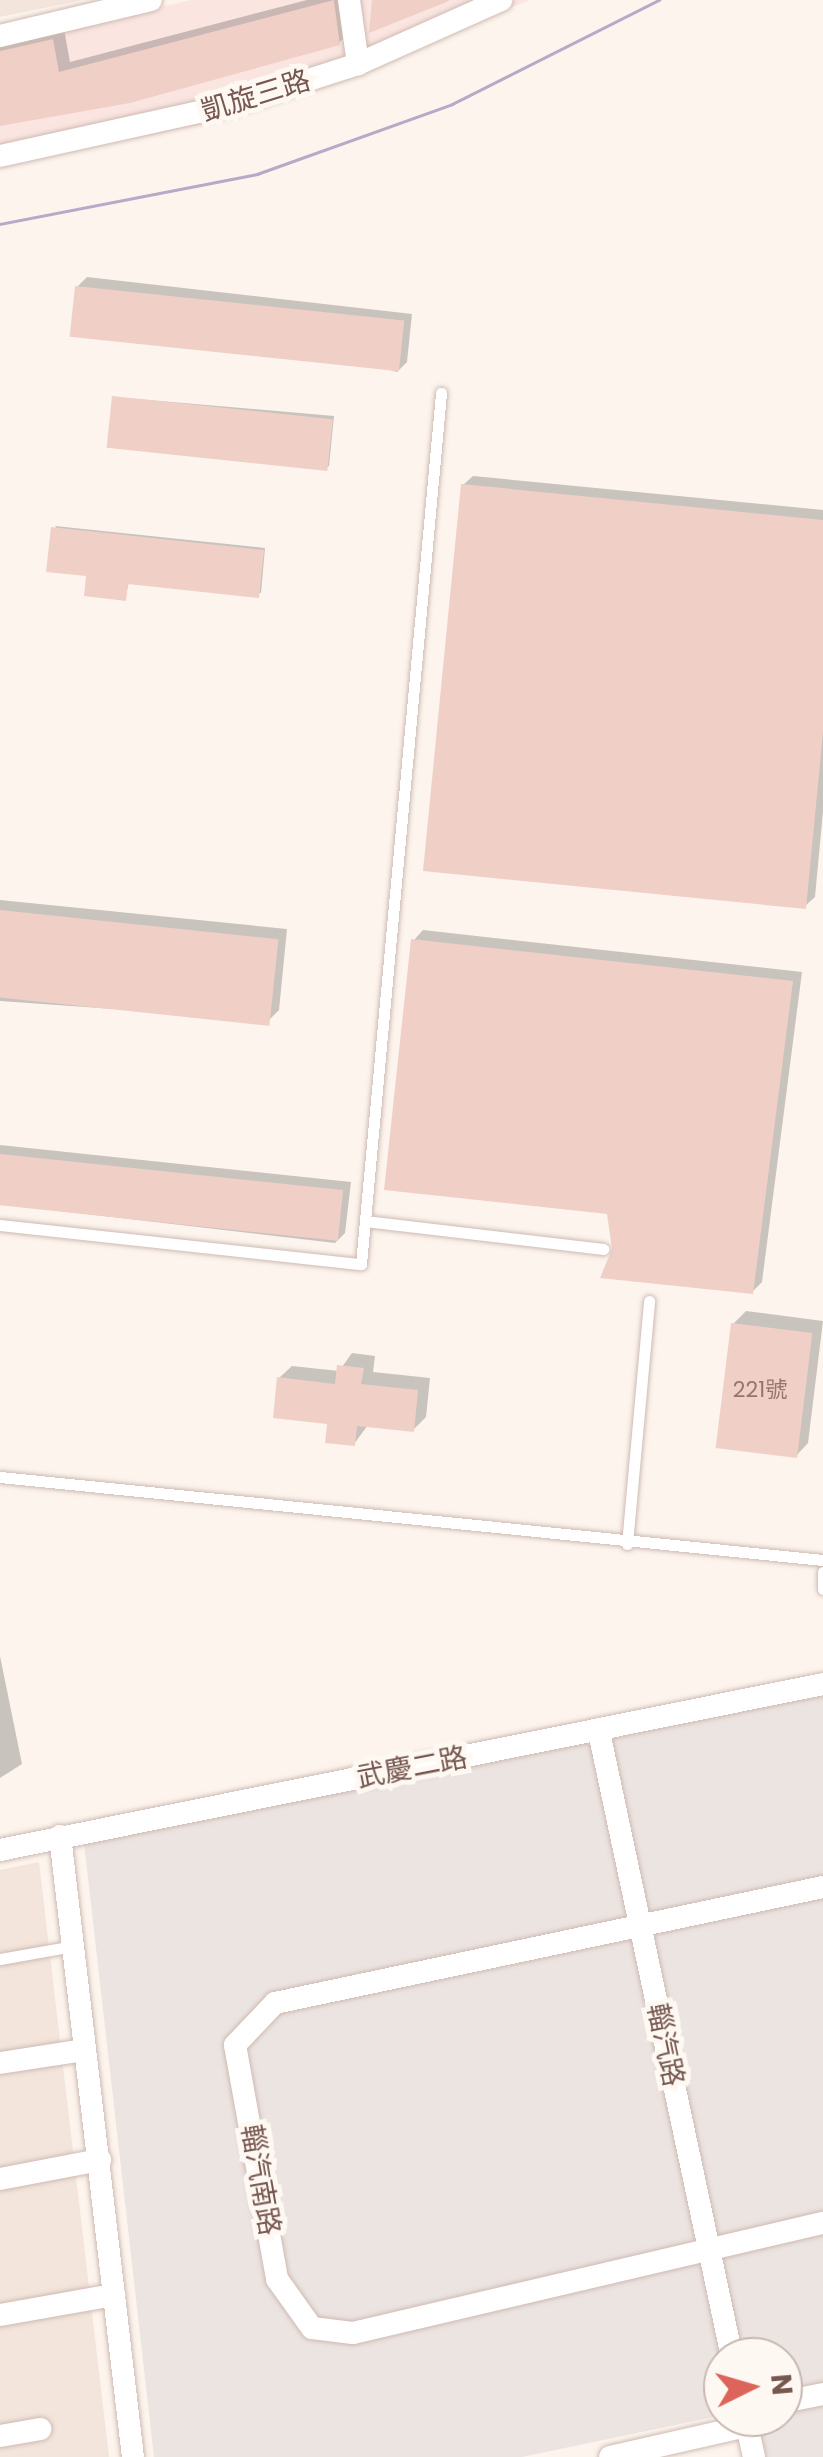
<!DOCTYPE html>
<meta charset="utf-8">
<style>
body{margin:0}
#map{position:relative;width:823px;height:2457px;overflow:hidden;background:#fcf4ed;font-family:Poppins,"Noto Sans TC",sans-serif}
div>[style]{position:absolute}
.residential>*{inset:0;background:#f3e5db}
.commercial>*{inset:0;background:#fbe5e1}
.industrial>*{inset:0;background:#ece4e1}
.shadow>*{inset:0;background:#0003}
.building>*{inset:0;background:#f0d0c6;transform-origin:0 0}
.roads{filter:drop-shadow(0 0 2px #cebab2) drop-shadow(0 0 2px #cebab2)}
.service>*{height:11px;margin:-5.5px;padding:0 5.5px;transform-origin:5.5px;border-radius:5.5px;background:#fff}
.minor>*{height:22px;margin:-11px;padding:0 11px;transform-origin:11px;border-radius:11px;background:#fff}
.tram>*{height:2.5px;margin:-1.25px;padding:0 1.25px;transform-origin:1.25px;border-radius:1.25px;background:#b5aac7}
span{translate:-50% -50%;white-space:nowrap;text-align:center;line-height:1.15;-webkit-text-stroke:10px #fef8f3;paint-order:stroke}
.number-label{font-size:22px;color:#95766e}
.number-label span{-webkit-text-stroke-width:0}
.street-label{font-size:28px;color:#775850}
.north{position:absolute;left:703px;top:2337px;width:100px;height:100px;box-sizing:border-box;background:#fef8f3;border:2px solid #c8b8b2;border-radius:50%;rotate:85deg;font-size:28px;font-weight:700;line-height:40px;text-align:center;color:#775850}
.north::after{content:'';display:block;margin:auto;width:35px;height:45px;background:#dd645a;clip-path:polygon(50% 0,100% 100%,50% 72%,0 100%)}
</style>
<div id="map">
<div class="residential">
<div style="clip-path:polygon(0 0,83px 0,0 17px)"></div>
<div style="clip-path:polygon(39px 1862px,109px 2457px,0 2457px,0 1870px)"></div>
</div>
<div class="commercial">
<div style="clip-path:polygon(191px 0,530px 0,238px 117px,0 165px,0 43px)"></div>
</div>
<div class="industrial">
<div style="clip-path:polygon(823px 1691px,823px 2457px,766px 2457px,757px 2417px,783px 2417px,783px 2357px,723px 2357px,723px 2415px,522px 2457px,154px 2457px,83px 1834px)"></div>
</div>
<div class="shadow">
<div style="clip-path:polygon(307px 0,346px 0,350px 31px,339px 43px,0 120px,0 35px,64px 29px,70px 62px)"></div>
<div style="clip-path:polygon(87px 277px,412px 314px,407px 362px,397px 372px,77px 287px)"></div>
<div style="clip-path:polygon(114px 397px,334px 416px,329px 466px,326px 468px)"></div>
<div style="clip-path:polygon(473px 476px,823px 510px,823px 811px,815px 897px,805px 906px,463px 485px)"></div>
<div style="clip-path:polygon(55px 526px,265px 548px,261px 593px,129px 582px,125px 598px,89px 574px)"></div>
<div style="clip-path:polygon(0 900px,287px 929px,279px 1010px,269px 1020px,0 1001px)"></div>
<div style="clip-path:polygon(423px 930px,802px 972px,762px 1282px,752px 1292px,615px 1249px,609px 1212px,414px 940px)"></div>
<div style="clip-path:polygon(0 1145px,351px 1182px,345px 1233px,335px 1243px,0 1204px)"></div>
<div style="clip-path:polygon(746px 1311px,823px 1321px,808px 1443px,796px 1456px,733px 1324px)"></div>
<div style="clip-path:polygon(352px 1353px,375px 1356px,373px 1372px,430px 1378px,426px 1417px,413px 1430px,368px 1425px,354px 1444px,279px 1378px,292px 1366px,339px 1371px)"></div>
<div style="clip-path:polygon(0 1656px,22px 1764px,0 1778px)"></div>
</div>
<div class="building">
<div style="clip-path:polygon(334px 0,340px 45px,130px 103px,0 126px,0 51px,53px 39px,59px 72px)"></div>
<div style="clip-path:polygon(372px 0,449px 0,449px 1px,369px 33px)"></div>
<div style="left:75px;top:286px;width:331px;height:51px;rotate:6deg"></div>
<div style="left:112px;top:396px;width:222px;height:52px;rotate:6deg"></div>
<div style="clip-path:polygon(461px 484px,823px 520px,823px 732px,806px 909px,423px 871px)"></div>
<div style="clip-path:polygon(51px 527px,264px 550px,259px 598px,128px 584px,126px 601px,84px 596px,86px 576px,46px 572px)"></div>
<div style="left:0;top:910px;width:280px;height:87px;rotate:6deg"></div>
<div style="clip-path:polygon(411px 939px,793px 981px,753px 1294px,600px 1278px,612px 1249px,607px 1214px,384px 1190px)"></div>
<div style="left:0;top:1154px;width:345px;height:51px;rotate:6deg"></div>
<div style="left:731px;top:1323px;width:82px;height:126px;rotate:7deg"></div>
<div style="clip-path:polygon(337px 1365px,364px 1368px,361px 1384px,418px 1390px,414px 1432px,357px 1426px,355px 1446px,325px 1443px,327px 1424px,273px 1418px,277px 1377px,335px 1384px)"></div>
</div>
<div class="roads">
<div class="service">
<div style="left:365px;top:1221px;width:240px;rotate:6.7deg"></div>
<div style="left:0;top:1225px;width:363px;rotate:6.2deg"></div>
<div style="left:361px;top:1264px;width:875px;rotate:-84.75deg"></div>
<div style="left:0;top:1477px;width:827px;rotate:5.76deg"></div>
<div style="left:627px;top:1544px;width:244px;rotate:-84.8deg"></div>
<div style="left:823px;top:1572px;width:17px;rotate:90deg"></div>
<div style="left:0;top:1959px;width:74px;rotate:-10.1deg"></div>
</div>
<div class="minor">
<div style="left:349px;top:0;width:65px;rotate:82deg"></div>
<div style="left:0;top:36px;width:155px;rotate:-13.4deg"></div>
<div style="left:0;top:156px;width:240px;rotate:-12.5deg"></div>
<div style="left:234px;top:104px;width:130px;rotate:-17.9deg"></div>
<div style="left:358px;top:64px;width:157px;rotate:-24.1deg"></div>
<div style="left:599px;top:1732px;width:639px;rotate:77.99deg"></div>
<div style="left:60px;top:1836px;width:625px;rotate:83.3deg"></div>
<div style="left:0;top:1850px;width:840px;rotate:-11.4deg"></div>
<div style="left:823px;top:1887px;width:560px;rotate:168.05deg"></div>
<div style="left:275px;top:2003px;width:58px;rotate:133.6deg"></div>
<div style="left:235px;top:2045px;width:238px;rotate:79.8deg"></div>
<div style="left:277px;top:2279px;width:60px;rotate:54.5deg"></div>
<div style="left:312px;top:2328px;width:41px;rotate:7deg"></div>
<div style="left:353px;top:2333px;width:483px;rotate:-13.2deg"></div>
<div style="left:0;top:2063px;width:86px;rotate:-8.7deg"></div>
<div style="left:0;top:2179px;width:102px;rotate:-10.8deg"></div>
<div style="left:0;top:2315px;width:116px;rotate:-10deg"></div>
<div style="left:783px;top:2402px;width:41px;rotate:-11.3deg"></div>
<div style="left:745px;top:2417px;width:41px;rotate:77.3deg"></div>
<div style="left:0;top:2436px;width:41px;rotate:-9.9deg"></div>
<div style="left:610px;top:2457px;width:140px;rotate:-12.8deg"></div>
</div>
</div>
<div class="tram">
<div style="left:0;top:224px;width:262px;rotate:-11deg"></div>
<div style="left:257px;top:174px;width:207px;rotate:-19.7deg"></div>
<div style="left:452px;top:104px;width:232px;rotate:-26.7deg"></div>
</div>
<div class="number-label">
<span style="left:760px;top:1390px">221號</span>
</div>
<div class="street-label">
<span style="left:256px;top:96px;rotate:-17deg">凱旋三路</span>
<span style="left:412px;top:1768px;rotate:-11deg">武慶二路</span>
<span style="left:665px;top:2045px;rotate:78deg">輜汽路</span>
<span style="left:260px;top:2180px;rotate:80deg">輜汽南路</span>
</div>
<div class="north">N</div>
</div>
